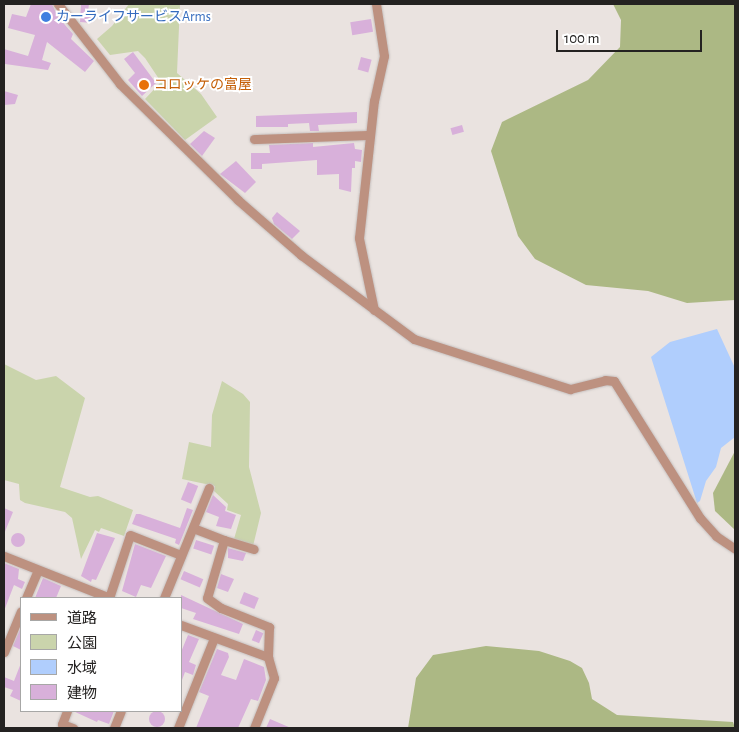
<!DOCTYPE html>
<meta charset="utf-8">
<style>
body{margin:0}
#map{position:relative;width:739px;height:732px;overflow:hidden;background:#eae3e0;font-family:"Alegreya Sans","Noto Sans JP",sans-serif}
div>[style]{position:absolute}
.green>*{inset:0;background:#cad4ac}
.forest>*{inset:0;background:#acb884}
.water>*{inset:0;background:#b0cefd}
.building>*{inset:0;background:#d8b0da;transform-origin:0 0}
.round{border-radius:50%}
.roads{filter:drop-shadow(0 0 1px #c6c0be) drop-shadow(0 0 1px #c6c0be)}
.street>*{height:9px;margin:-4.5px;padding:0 4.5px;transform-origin:4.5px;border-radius:4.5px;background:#bd9180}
.dots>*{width:14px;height:14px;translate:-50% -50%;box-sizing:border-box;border:2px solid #fff;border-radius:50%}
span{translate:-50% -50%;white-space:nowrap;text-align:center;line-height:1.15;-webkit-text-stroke:4px #fff;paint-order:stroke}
.shop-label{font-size:14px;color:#366cbe}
.left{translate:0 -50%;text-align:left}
.food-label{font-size:14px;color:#c56008}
.frame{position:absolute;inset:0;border:5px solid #242221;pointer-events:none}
.legend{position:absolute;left:20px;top:597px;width:162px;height:115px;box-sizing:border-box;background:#fff;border:1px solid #a7a7a6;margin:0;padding:6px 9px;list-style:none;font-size:15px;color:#242221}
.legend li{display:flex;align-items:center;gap:10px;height:25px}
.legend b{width:25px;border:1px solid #a7a7a6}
.scale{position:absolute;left:556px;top:30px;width:146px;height:22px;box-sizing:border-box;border:2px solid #242221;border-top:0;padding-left:6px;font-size:15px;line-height:18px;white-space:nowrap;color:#242221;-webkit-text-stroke:4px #fff;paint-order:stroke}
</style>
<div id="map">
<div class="green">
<div style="clip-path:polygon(129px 4px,180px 4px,177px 73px,201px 94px,217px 117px,185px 140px,145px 99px,161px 82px,145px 58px,138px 51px,110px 55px,97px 39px,112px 26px)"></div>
<div style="clip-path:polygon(4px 364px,36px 380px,56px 376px,85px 398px,60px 487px,90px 497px,98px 496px,133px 510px,124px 536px,101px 528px,99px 532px,95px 530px,81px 559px,72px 518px,65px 512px,25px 503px,20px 500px,19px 484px,4px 480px)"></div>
<div style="clip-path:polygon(222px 381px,243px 394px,250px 402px,249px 467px,261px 513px,253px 546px,234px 539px,241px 515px,227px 510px,228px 504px,214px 491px,215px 486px,182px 479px,189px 442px,211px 447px,212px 415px)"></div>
</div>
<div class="forest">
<div style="clip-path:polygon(613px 4px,735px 4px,735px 300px,687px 303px,648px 291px,586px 285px,535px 259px,518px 236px,491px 151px,502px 122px,588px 80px,620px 47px,621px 20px)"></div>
<div style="clip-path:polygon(735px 451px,735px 530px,715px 511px,713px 493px)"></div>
<div style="clip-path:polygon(486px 646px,539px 651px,570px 661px,582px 668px,589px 683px,592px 699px,617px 715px,733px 722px,735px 728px,408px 728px,416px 678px,433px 655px)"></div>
</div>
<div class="water">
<div style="clip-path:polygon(717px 329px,735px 368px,735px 437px,721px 448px,716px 467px,706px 481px,700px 501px,697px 503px,651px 357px,670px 342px)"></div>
</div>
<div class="building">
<div style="clip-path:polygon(31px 4px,52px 4px,58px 17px,73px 34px,71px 39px,94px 61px,85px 72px,47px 42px,42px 60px,51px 63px,48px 70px,5px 64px,4px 49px,28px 56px,35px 35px,8px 28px,12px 14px,26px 17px)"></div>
<div style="clip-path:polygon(81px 4px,89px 4px,88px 12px,93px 13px,92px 23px,80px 22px)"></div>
<div style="left:371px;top:19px;width:13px;height:21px;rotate:81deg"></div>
<div style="clip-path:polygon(133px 52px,156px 83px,142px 96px,128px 80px,135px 73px,124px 59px)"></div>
<div style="left:361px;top:57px;width:11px;height:13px;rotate:15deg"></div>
<div style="clip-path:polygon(4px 91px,18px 95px,15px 104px,4px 105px)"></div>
<div style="clip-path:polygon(357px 112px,357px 123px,318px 125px,319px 131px,310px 131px,309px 123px,288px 124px,288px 127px,256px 127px,256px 116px)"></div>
<div style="left:462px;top:125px;width:7px;height:12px;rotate:74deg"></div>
<div style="clip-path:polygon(204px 131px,215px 138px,202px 156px,190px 144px)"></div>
<div style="clip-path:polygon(313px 143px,313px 147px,354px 143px,355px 149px,362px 150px,361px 162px,355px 161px,355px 168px,352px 168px,351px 192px,339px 189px,339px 174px,317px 175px,317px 160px,262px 164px,262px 169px,251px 169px,251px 153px,270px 153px,269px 145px)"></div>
<div style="clip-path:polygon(236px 161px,256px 182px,245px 193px,220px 174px)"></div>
<div style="clip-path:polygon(277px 212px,300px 231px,292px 239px,274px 224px,272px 218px)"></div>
<div style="left:188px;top:482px;width:11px;height:19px;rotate:22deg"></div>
<div style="clip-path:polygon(213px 495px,226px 507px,225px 511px,236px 515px,231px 529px,216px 526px,219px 517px,206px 512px)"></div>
<div style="clip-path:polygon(4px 508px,13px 512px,4px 534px)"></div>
<div style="clip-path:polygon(187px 508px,193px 510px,179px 545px,175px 543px,176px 539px,132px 524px,136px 514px,140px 514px,180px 528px)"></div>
<div class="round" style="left:11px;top:533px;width:14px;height:14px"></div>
<div style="clip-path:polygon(97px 533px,115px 538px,96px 580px,92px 579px,91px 582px,81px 576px)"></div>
<div style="left:196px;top:540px;width:19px;height:9px;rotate:18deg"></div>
<div style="clip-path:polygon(135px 544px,166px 556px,151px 588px,141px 585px,136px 597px,122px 591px)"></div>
<div style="clip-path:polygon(228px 548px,246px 553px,243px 561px,228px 558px)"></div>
<div style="clip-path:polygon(4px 563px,19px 569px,18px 579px,25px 582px,22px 589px,14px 585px,4px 611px)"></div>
<div style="left:184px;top:571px;width:21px;height:9px;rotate:23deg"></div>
<div style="clip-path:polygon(221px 574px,234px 579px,228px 592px,217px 588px)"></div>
<div style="clip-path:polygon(43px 578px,61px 586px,56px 598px,35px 598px)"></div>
<div style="left:244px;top:592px;width:16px;height:12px;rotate:22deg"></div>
<div style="clip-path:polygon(181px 595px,243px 624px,239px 634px,193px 619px,196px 613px,181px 608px)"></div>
<div style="clip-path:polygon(21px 627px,21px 650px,13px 646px)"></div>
<div style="left:256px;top:630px;width:8px;height:11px;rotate:23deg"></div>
<div style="clip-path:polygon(188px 635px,199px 639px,189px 662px,196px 665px,193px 675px,185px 672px,182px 680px,181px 652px)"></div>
<div style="clip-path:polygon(217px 649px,228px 653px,229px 657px,221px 675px,236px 680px,244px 659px,264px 667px,266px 680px,258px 701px,251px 699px,238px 728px,196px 728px,209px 696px,199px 692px)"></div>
<div style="clip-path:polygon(21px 663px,21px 701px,10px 696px,13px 690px,4px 687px,4px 677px,14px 681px)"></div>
<div class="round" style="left:149px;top:711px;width:16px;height:16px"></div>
<div style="clip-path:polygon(73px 711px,114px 711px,109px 724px,98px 720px,97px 722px)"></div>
<div style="clip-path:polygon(270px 719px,291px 728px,266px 728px)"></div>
</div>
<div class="roads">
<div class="street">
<div style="left:58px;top:4px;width:101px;rotate:52.2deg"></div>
<div style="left:120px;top:84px;width:165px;rotate:44.5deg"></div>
<div style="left:238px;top:200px;width:84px;rotate:41.1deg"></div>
<div style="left:301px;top:255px;width:141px;rotate:36.6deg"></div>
<div style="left:414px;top:339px;width:164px;rotate:17.8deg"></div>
<div style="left:570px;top:389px;width:36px;rotate:-14deg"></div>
<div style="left:605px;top:380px;width:9px;rotate:6deg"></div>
<div style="left:614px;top:381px;width:162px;rotate:57.9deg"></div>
<div style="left:700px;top:518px;width:24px;rotate:48deg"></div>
<div style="left:716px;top:536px;width:23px;rotate:34deg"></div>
<div style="left:254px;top:139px;width:116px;rotate:-2deg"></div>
<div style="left:374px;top:310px;width:74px;rotate:-101.8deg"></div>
<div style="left:359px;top:238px;width:138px;rotate:-83.8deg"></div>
<div style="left:374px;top:101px;width:46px;rotate:-77.5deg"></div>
<div style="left:384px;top:56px;width:53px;rotate:-98.7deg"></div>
<div style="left:193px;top:528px;width:33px;rotate:21deg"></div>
<div style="left:224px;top:540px;width:60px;rotate:106.3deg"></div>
<div style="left:207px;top:598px;width:17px;rotate:36deg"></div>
<div style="left:221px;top:608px;width:52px;rotate:21.6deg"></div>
<div style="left:269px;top:627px;width:30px;rotate:92deg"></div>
<div style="left:268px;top:657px;width:22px;rotate:74deg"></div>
<div style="left:274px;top:678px;width:54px;rotate:111.8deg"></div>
<div style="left:224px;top:540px;width:31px;rotate:17deg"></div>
<div style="left:4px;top:556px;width:114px;rotate:21.6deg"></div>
<div style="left:26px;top:598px;width:30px;rotate:-67deg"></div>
<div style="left:109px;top:598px;width:66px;rotate:-71.6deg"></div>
<div style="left:130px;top:535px;width:55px;rotate:21.4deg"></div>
<div style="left:164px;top:598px;width:119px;rotate:-67.8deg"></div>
<div style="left:181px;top:625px;width:93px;rotate:20.2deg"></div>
<div style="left:4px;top:652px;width:44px;rotate:-67.5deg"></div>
<div style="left:67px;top:711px;width:14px;rotate:111deg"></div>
<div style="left:62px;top:724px;width:12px;rotate:20deg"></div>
<div style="left:114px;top:728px;width:18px;rotate:-68deg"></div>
<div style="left:178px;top:728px;width:97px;rotate:-68.2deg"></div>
</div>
</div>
<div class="dots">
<div style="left:46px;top:17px;background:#3f7fe0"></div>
<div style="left:144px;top:85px;background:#e8710a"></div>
</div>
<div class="shop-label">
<span class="left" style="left:56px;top:17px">カーライフサービスArms</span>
</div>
<div class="food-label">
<span class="left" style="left:154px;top:85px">コロッケの富屋</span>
</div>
<div class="frame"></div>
<ul class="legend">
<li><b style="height:6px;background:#bd9180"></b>道路</li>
<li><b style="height:14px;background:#cad4ac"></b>公園</li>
<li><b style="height:14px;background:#b0cefd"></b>水域</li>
<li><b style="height:14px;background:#d8b0da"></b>建物</li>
</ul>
<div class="scale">100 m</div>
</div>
